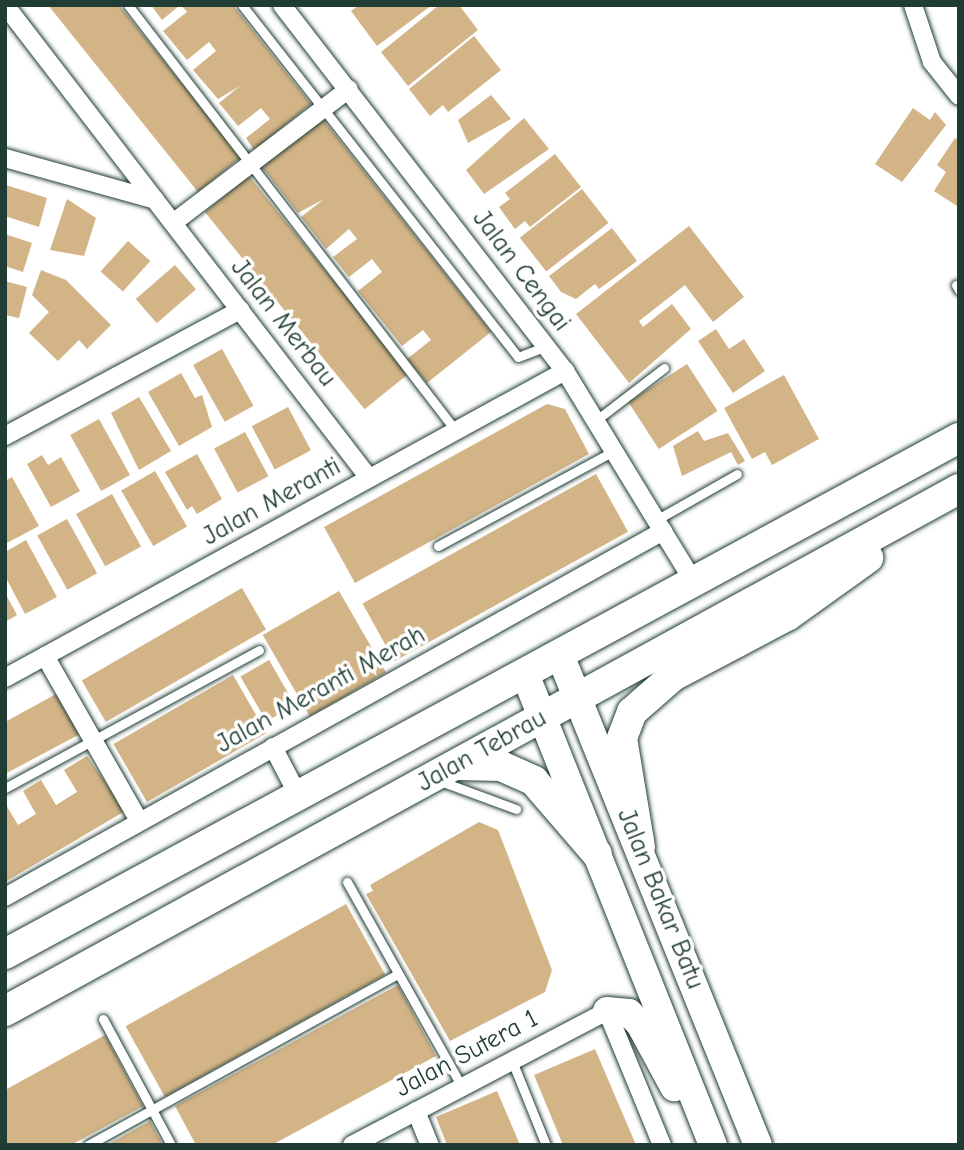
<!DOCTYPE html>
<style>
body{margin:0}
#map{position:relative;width:964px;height:1150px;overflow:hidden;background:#fff;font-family:"Comic Neue",sans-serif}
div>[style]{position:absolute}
.building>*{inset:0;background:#d3b487;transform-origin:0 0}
.roads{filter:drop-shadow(0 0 2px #1f3d34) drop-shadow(0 0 2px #1f3d34)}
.service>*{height:9px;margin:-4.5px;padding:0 4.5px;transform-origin:4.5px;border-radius:4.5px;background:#fff}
.minor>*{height:18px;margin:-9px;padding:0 9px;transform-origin:9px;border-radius:9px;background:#fff}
.primary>*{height:28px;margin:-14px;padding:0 14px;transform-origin:14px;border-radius:14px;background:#fff}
.trunk>*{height:30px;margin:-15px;padding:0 15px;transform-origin:15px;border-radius:15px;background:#fff}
span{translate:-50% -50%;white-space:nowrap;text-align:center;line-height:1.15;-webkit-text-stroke:7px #fff;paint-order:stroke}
.street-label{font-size:26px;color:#1f3d34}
.frame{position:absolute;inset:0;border:7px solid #1f3d34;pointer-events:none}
</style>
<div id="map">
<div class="building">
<div style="clip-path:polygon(48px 5px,119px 5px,241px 157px,198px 192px)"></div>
<div style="clip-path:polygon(151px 5px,180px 5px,162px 20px)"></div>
<div style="clip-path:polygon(181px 5px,233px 5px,311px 104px,254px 150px,246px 138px,270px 119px,261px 108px,238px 126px,219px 103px,240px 86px,218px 99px,193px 70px,216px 51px,209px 42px,187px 60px,163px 31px,187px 12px)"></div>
<div style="clip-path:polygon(359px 5px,432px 5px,377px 46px,351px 11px)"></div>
<div style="clip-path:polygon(439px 5px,459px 5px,478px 30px,408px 86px,381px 52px)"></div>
<div style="clip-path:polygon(474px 36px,501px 70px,448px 112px,443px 105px,430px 116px,409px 89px)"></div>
<div style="clip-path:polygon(491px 95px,511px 119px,468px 143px,458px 120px)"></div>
<div style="clip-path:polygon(913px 108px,930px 120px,935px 112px,946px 125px,902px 182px,875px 164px)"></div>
<div style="clip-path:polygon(322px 118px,491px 332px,427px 383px,407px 359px,431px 340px,423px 330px,402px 346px,358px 291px,382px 272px,372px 259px,349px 277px,333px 257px,357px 239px,349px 229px,326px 249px,301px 217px,324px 199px,298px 213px,261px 166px)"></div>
<div style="clip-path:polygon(524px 118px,549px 149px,484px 194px,466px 170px)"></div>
<div style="clip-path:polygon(955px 138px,959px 140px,957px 206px,934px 191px,946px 172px,937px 165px)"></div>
<div style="clip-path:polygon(555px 154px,581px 187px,530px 227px,525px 221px,515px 229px,499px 207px,510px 199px,505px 193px)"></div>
<div style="left:249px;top:176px;width:254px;height:57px;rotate:51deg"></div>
<div style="clip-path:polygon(6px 185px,47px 198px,39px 227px,5px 216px)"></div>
<div style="left:582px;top:189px;width:43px;height:79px;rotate:52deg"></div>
<div style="clip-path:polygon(67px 199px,96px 218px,84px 256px,50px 250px)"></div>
<div style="clip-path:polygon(689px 226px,744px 297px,713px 322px,685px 285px,639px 321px,643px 327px,672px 304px,691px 329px,629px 383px,576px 314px)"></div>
<div style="clip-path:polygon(612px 228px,637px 261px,599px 289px,595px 284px,576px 299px,561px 292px,549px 276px)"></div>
<div style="clip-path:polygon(5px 234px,32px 243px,23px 272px,5px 266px)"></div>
<div style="left:128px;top:241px;width:30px;height:41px;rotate:42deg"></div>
<div style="left:175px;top:265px;width:32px;height:52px;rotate:49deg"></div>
<div style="clip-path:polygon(41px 270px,66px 280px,111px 325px,87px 349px,79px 340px,58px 361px,29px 333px,49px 312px,32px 295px)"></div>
<div style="clip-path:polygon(5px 281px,27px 287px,19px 318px,5px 315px)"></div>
<div style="clip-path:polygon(716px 329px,729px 349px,744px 339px,765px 371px,733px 393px,698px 341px)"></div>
<div style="left:222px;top:349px;width:65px;height:33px;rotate:61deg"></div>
<div style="left:687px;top:364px;width:56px;height:70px;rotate:57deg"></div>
<div style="clip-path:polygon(181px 373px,195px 398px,202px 395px,212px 427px,179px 446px,148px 392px)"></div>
<div style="clip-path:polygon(784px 375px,819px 439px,772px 465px,765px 452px,752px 459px,724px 408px)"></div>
<div style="clip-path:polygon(139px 397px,171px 451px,139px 470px,111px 413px)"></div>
<div style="clip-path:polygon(547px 404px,565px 409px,589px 454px,355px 583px,324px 527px)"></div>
<div style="left:288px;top:407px;width:49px;height:41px;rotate:62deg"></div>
<div style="left:99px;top:419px;width:64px;height:33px;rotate:61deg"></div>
<div style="clip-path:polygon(698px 431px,704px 441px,728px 433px,745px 461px,738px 465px,731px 452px,682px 476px,673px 446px)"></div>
<div style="left:245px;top:432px;width:50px;height:35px;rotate:62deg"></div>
<div style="clip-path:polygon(197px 454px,222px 499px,197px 514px,192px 506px,187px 510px,165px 472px)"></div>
<div style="clip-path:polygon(42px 455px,48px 465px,61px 457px,80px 491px,51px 507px,27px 464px)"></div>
<div style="left:155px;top:471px;width:64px;height:39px;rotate:60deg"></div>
<div style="left:596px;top:474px;width:66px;height:267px;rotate:61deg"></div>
<div style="clip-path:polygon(12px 477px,39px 526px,5px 544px,5px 481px)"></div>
<div style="left:112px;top:494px;width:60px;height:41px;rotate:61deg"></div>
<div style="left:67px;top:519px;width:62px;height:34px;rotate:61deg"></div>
<div style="clip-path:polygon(26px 540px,57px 597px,25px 614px,5px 576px,5px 552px)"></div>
<div style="left:242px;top:588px;width:48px;height:185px;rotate:60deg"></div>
<div style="left:339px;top:591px;width:94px;height:88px;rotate:60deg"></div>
<div style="clip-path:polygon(5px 593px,17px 615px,5px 622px)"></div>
<div style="left:269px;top:660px;width:52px;height:33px;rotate:60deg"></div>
<div style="left:233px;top:675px;width:67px;height:138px;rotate:60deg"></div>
<div style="clip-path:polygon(58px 693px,80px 734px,5px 774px,5px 722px)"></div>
<div style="clip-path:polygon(87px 756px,125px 811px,5px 882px,5px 803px,18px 825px,36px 814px,23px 791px,41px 780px,56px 805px,77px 792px,64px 770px)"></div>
<div style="clip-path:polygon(479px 822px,498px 830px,552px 970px,545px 992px,450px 1041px,366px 894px,373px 891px,370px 885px)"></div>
<div style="left:346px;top:904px;width:81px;height:252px;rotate:61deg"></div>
<div style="clip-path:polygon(398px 985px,436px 1056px,272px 1145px,196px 1145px,175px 1106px)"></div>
<div style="clip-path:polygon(105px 1035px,143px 1106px,71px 1145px,5px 1145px,5px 1090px)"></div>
<div style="clip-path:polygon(595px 1049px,636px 1145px,563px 1145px,534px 1075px)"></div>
<div style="clip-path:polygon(497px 1091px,520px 1145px,447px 1145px,436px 1117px)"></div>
<div style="clip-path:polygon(150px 1121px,163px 1145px,107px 1145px)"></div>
</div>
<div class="roads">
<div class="service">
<div style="left:128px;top:5px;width:538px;rotate:52.41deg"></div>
<div style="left:242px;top:5px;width:447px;rotate:51.9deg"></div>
<div style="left:518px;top:357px;width:30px;rotate:-21deg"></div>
<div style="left:956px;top:285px;width:6px;rotate:59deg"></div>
<div style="left:595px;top:421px;width:87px;rotate:-37.5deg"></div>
<div style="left:656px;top:520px;width:93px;rotate:-29.6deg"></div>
<div style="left:438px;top:546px;width:200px;rotate:-28.4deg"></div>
<div style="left:443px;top:782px;width:78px;rotate:20.3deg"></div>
<div style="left:5px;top:788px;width:289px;rotate:-28.5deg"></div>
<div style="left:347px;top:882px;width:235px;rotate:60.7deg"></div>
<div style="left:103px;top:1019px;width:143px;rotate:61.6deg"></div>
<div style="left:512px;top:1061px;width:91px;rotate:68deg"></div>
<div style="left:88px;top:1145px;width:354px;rotate:-28.9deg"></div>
</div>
<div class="minor">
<div style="left:5px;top:5px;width:597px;rotate:52.42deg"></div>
<div style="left:282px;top:5px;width:463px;rotate:52.3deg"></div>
<div style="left:565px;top:371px;width:250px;rotate:58.6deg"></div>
<div style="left:913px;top:5px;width:60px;rotate:71.6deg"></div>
<div style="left:932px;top:62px;width:43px;rotate:51.5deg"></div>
<div style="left:5px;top:158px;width:156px;rotate:15.6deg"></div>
<div style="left:173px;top:223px;width:221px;rotate:-37.3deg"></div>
<div style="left:5px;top:436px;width:267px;rotate:-28.2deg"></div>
<div style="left:45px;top:656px;width:190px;rotate:60.3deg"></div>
<div style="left:5px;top:678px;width:639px;rotate:-28.73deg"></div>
<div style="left:273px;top:747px;width:54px;rotate:62.5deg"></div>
<div style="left:5px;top:897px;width:753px;rotate:-29.08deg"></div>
<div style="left:416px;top:1111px;width:37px;rotate:68deg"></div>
<div style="left:352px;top:1145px;width:288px;rotate:-27.7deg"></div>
<div style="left:607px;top:1011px;width:145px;rotate:67.7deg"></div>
</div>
<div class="primary">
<div style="left:560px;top:655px;width:528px;rotate:68deg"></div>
<div style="left:525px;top:674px;width:507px;rotate:68.24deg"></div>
<div style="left:607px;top:1011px;width:22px;rotate:5deg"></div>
<div style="left:629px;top:1013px;width:16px;rotate:45deg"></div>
<div style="left:640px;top:1024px;width:72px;rotate:61.6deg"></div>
</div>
<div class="trunk">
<div style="left:456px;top:765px;width:45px;rotate:1.3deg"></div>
<div style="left:501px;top:766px;width:36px;rotate:24deg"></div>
<div style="left:534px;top:781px;width:96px;rotate:49.2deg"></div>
<div style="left:640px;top:847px;width:110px;rotate:-99.4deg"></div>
<div style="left:622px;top:738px;width:28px;rotate:-69deg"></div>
<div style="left:632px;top:712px;width:55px;rotate:-41.3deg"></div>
<div style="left:673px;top:676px;width:129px;rotate:-27.8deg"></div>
<div style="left:787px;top:616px;width:100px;rotate:-35.6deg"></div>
<div style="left:5px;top:954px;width:1085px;rotate:-28.41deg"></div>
<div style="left:5px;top:1011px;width:1087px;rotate:-28.69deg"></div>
</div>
</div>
<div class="street-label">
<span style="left:521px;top:271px;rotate:53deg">Jalan Cengai</span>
<span style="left:283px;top:323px;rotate:52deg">Jalan Merbau</span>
<span style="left:272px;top:502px;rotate:-29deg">Jalan Meranti</span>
<span style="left:321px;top:690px;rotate:-29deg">Jalan Meranti Merah</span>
<span style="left:482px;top:751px;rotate:-29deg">Jalan Tebrau</span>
<span style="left:660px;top:899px;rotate:68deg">Jalan Bakar Batu</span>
<span style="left:467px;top:1054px;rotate:-28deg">Jalan Sutera 1</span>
</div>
<div class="frame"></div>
</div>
